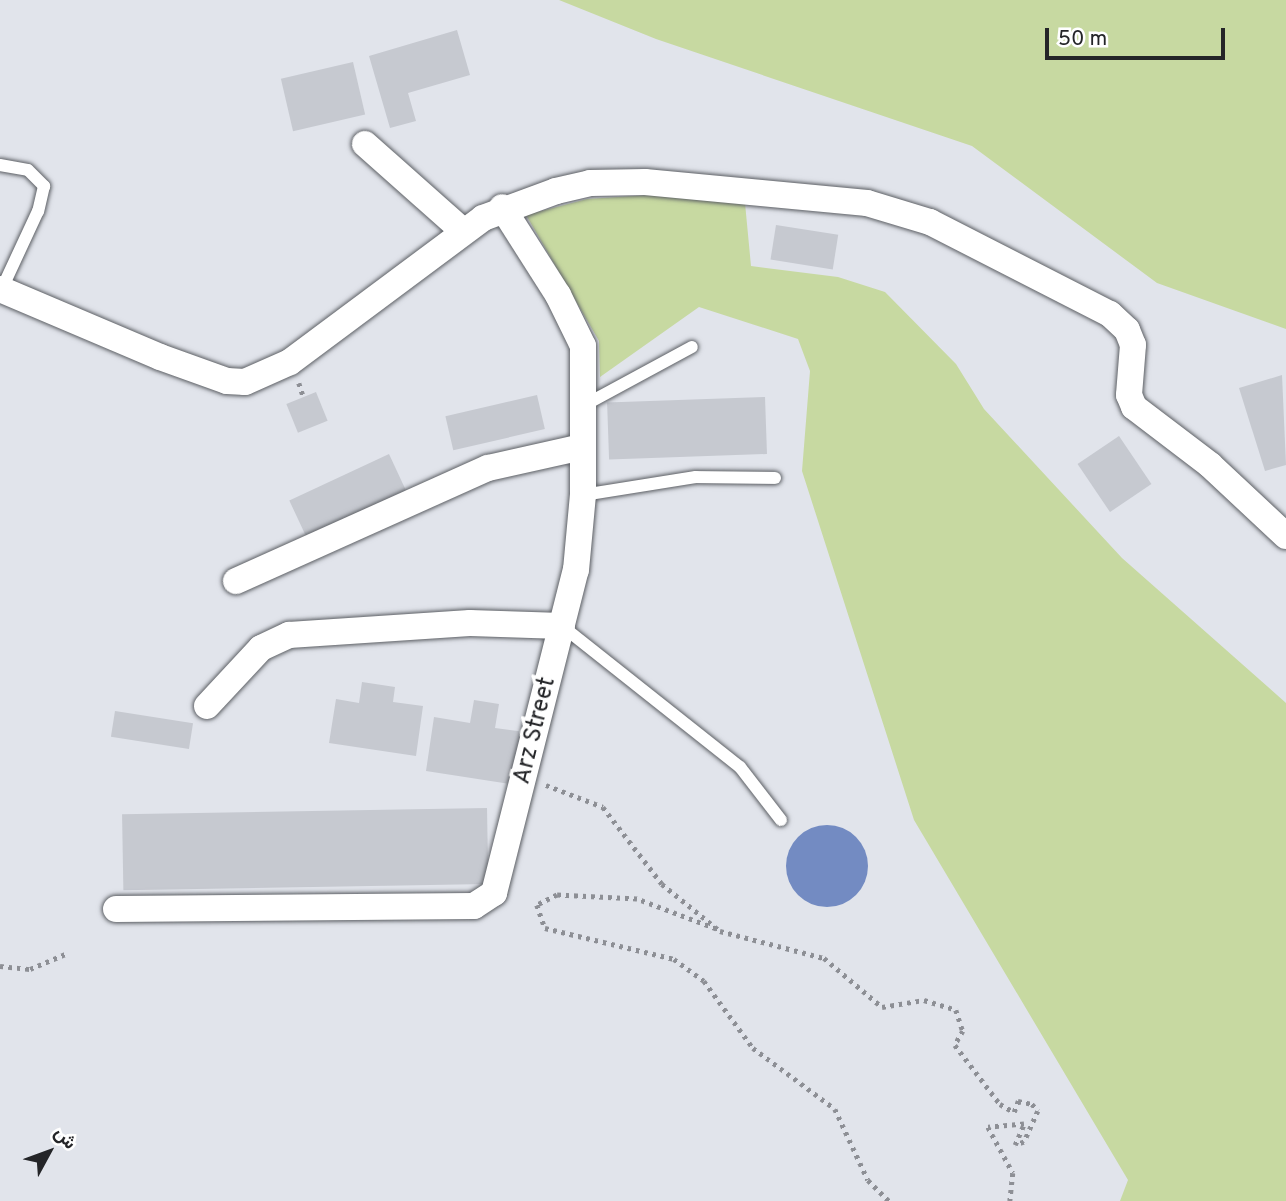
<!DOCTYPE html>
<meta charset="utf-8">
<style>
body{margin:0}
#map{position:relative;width:1286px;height:1201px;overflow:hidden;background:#e1e4eb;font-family:Overpass,Vazirmatn,sans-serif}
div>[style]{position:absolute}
.green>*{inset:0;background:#c7d9a1}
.water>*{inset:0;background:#738bc2}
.round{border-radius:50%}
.building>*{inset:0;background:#c6c9d0;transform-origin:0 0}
.path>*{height:4.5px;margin-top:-2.25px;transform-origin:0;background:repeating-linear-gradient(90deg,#8d8f95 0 3.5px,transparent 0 8.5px)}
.roads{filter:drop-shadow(0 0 2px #5c5f64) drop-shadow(0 0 2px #5c5f64)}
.service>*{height:12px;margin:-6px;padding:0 6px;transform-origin:6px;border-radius:6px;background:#fff}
.minor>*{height:26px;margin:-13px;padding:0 13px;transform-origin:13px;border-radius:13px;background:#fff}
span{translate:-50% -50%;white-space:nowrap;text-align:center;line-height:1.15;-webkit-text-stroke:7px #fff;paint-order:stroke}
.street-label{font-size:24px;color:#242528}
.north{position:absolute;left:14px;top:1117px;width:70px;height:70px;-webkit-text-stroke:5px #fff;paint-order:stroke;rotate:49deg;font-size:19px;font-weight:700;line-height:28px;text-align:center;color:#242528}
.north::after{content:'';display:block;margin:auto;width:24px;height:32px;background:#242528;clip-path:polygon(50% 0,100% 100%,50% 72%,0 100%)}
.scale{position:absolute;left:1045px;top:28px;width:180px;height:32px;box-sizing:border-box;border:4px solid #242528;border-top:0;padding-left:9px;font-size:21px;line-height:24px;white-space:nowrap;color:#242528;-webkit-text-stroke:5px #fff;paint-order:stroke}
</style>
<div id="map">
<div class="green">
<div style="clip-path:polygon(559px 0,1286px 0,1286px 329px,1157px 283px,972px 146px,656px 39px)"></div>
<div style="clip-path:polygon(649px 195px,745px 203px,751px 266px,838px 277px,885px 292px,956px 364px,984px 409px,1122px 558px,1286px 703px,1286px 1201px,1120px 1201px,1128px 1180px,914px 820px,802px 471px,810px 371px,798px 339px,699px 307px,600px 377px,599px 341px,526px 215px,587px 199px)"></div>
</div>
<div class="water">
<div class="round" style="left:786px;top:825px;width:82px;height:82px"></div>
</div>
<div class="building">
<div style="clip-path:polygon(457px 30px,470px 75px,408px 93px,416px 121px,390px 128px,369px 56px)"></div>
<div style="left:353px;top:62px;width:54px;height:74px;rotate:77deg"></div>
<div style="left:776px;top:225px;width:63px;height:35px;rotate:9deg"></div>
<div style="clip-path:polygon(1282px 375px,1286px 465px,1265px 471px,1239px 388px)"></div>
<div style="left:316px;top:392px;width:31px;height:32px;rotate:68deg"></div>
<div style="left:537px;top:395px;width:35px;height:94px;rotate:77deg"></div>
<div style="left:765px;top:397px;width:57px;height:158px;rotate:88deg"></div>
<div style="left:1119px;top:436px;width:58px;height:50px;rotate:56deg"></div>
<div style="left:389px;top:454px;width:44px;height:110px;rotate:65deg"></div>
<div style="clip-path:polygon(362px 682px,395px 687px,393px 702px,423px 706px,416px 756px,329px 743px,336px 699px,359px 703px)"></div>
<div style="clip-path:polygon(474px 700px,499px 704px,495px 728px,525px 732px,517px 785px,426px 771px,434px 717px,470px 723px)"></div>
<div style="left:115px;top:711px;width:79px;height:26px;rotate:9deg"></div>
<div style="left:487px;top:808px;width:76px;height:365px;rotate:89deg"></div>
</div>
<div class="path">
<div style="left:299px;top:383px;width:13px;rotate:72deg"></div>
<div style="left:546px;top:785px;width:61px;rotate:21.1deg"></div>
<div style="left:603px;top:807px;width:97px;rotate:52.5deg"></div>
<div style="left:662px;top:884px;width:75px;rotate:39deg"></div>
<div style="left:720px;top:931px;width:107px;rotate:14.6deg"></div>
<div style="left:824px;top:958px;width:76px;rotate:40.2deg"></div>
<div style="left:882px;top:1007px;width:43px;rotate:-9.5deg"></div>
<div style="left:924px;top:1000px;width:34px;rotate:17deg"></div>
<div style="left:956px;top:1010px;width:22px;rotate:72deg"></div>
<div style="left:963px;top:1031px;width:16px;rotate:120deg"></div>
<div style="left:955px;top:1045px;width:74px;rotate:52.7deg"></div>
<div style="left:1000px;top:1104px;width:16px;rotate:30deg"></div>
<div style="left:1014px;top:1112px;width:12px;rotate:-70deg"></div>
<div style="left:1018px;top:1101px;width:14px;rotate:12deg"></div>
<div style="left:1032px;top:1104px;width:9px;rotate:49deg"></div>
<div style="left:1038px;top:1111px;width:34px;rotate:114deg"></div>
<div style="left:1024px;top:1142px;width:9px;rotate:162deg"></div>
<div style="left:1015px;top:1145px;width:23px;rotate:-67deg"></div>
<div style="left:1024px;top:1124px;width:36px;rotate:175deg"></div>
<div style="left:988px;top:1127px;width:52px;rotate:61.5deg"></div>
<div style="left:1013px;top:1173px;width:28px;rotate:96deg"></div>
<div style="left:716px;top:929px;width:85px;rotate:-159.2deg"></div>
<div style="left:637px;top:899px;width:80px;rotate:-177.1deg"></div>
<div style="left:557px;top:895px;width:22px;rotate:153deg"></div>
<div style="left:537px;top:905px;width:24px;rotate:71deg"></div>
<div style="left:545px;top:928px;width:133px;rotate:13.5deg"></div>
<div style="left:674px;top:959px;width:37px;rotate:36deg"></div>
<div style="left:704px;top:981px;width:83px;rotate:53.8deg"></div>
<div style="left:753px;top:1048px;width:102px;rotate:36.6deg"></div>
<div style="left:835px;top:1109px;width:78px;rotate:65.1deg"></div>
<div style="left:868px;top:1180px;width:30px;rotate:45deg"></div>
<div style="left:0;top:966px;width:30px;rotate:6deg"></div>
<div style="left:30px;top:969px;width:38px;rotate:-23deg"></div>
</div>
<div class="roads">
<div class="service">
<div style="left:0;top:165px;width:28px;rotate:10deg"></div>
<div style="left:28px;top:170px;width:23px;rotate:45deg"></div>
<div style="left:44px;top:186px;width:26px;rotate:103deg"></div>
<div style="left:38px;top:211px;width:90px;rotate:114.9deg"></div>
<div style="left:581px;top:407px;width:126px;rotate:-28.4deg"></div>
<div style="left:583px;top:495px;width:114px;rotate:-9.1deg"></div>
<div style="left:696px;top:477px;width:79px;rotate:0.7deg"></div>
<div style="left:562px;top:626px;width:227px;rotate:38.4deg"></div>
<div style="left:740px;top:767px;width:67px;rotate:52.3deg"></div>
</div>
<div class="minor">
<div style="left:365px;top:144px;width:131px;rotate:41.6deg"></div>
<div style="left:0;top:289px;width:174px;rotate:23deg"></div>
<div style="left:160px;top:357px;width:71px;rotate:19.7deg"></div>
<div style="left:227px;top:381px;width:18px;rotate:3deg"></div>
<div style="left:245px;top:382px;width:49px;rotate:-24deg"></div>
<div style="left:290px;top:362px;width:241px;rotate:-36.7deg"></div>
<div style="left:483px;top:218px;width:78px;rotate:-20.3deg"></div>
<div style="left:556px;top:191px;width:35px;rotate:-13deg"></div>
<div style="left:590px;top:183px;width:55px;rotate:-1deg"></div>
<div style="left:645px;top:182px;width:223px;rotate:5.4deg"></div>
<div style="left:867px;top:203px;width:66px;rotate:16.8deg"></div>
<div style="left:930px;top:222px;width:202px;rotate:27.1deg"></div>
<div style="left:1110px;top:314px;width:23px;rotate:43deg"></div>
<div style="left:1127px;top:330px;width:16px;rotate:68deg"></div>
<div style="left:1133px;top:345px;width:50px;rotate:94.6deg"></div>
<div style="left:1129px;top:395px;width:13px;rotate:67deg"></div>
<div style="left:1134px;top:407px;width:96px;rotate:37.3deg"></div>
<div style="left:1210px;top:465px;width:104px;rotate:43.1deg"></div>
<div style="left:236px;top:581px;width:276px;rotate:-24.2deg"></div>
<div style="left:488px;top:468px;width:96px;rotate:-12.6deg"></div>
<div style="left:207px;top:706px;width:79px;rotate:-47deg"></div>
<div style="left:261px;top:648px;width:31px;rotate:-25deg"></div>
<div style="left:289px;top:635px;width:181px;rotate:-3.8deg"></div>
<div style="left:470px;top:623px;width:92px;rotate:1.9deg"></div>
<div style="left:116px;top:909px;width:358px;rotate:-0.5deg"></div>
<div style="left:474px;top:906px;width:24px;rotate:-33deg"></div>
<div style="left:494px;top:893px;width:333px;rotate:-75.8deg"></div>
<div style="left:576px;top:570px;width:75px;rotate:-84.7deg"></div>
<div style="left:583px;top:495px;width:149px;rotate:-90deg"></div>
<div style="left:583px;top:346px;width:57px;rotate:-116.1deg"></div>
<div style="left:558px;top:295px;width:104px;rotate:-122.5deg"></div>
</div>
</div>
<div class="street-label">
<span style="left:536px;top:731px;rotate:-76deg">Arz Street</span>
</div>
<div class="north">ش</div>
<div class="scale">50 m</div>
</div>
